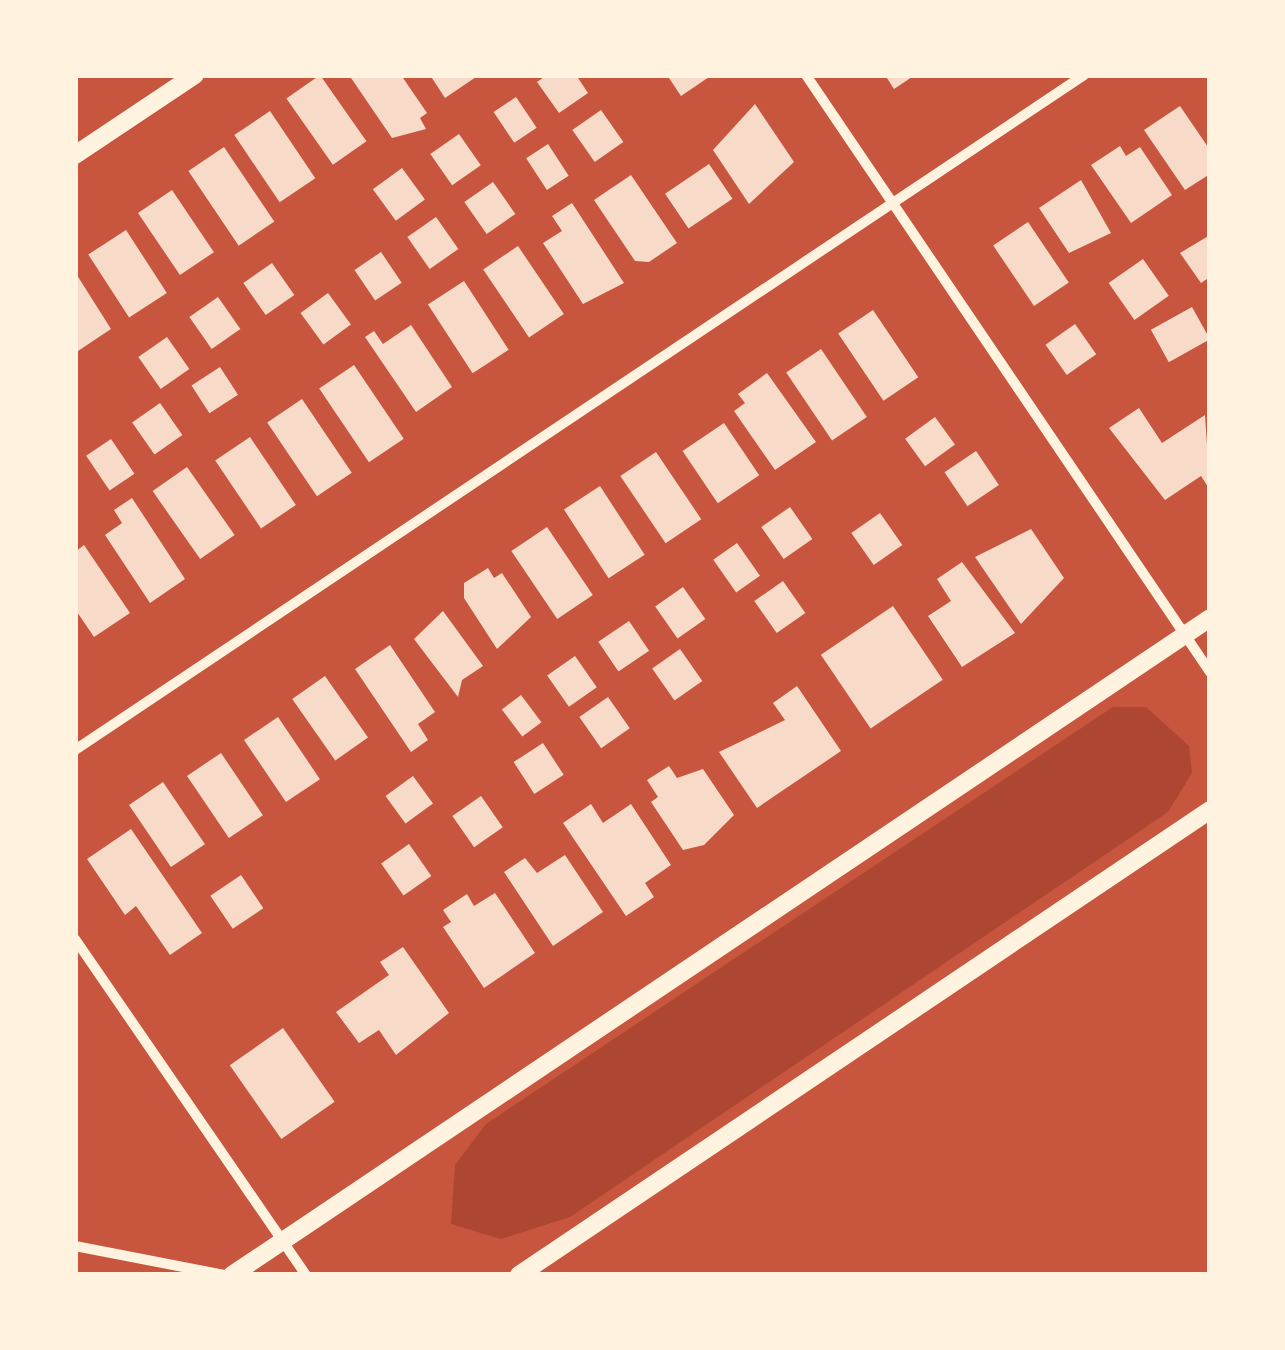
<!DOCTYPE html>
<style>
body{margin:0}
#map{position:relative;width:1285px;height:1350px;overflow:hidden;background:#c8553d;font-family:"PT Sans Narrow",sans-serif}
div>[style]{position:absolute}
.green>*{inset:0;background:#ae4732}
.building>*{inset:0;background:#f7dbc8;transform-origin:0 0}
.minor>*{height:10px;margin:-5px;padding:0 5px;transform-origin:5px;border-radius:5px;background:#fff3e0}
.tertiary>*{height:18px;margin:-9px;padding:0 9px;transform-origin:9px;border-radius:9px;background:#fff3e0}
span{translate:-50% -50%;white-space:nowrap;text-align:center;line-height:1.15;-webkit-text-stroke:9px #fff3e0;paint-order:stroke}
.frame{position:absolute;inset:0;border:78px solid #fff3e0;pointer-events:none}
</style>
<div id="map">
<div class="green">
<div style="clip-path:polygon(1113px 707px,1146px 707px,1189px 746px,1192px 773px,1168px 812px,570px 1217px,501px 1239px,451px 1224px,455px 1165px,486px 1124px)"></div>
</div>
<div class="building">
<div style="left:320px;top:75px;width:81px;height:41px;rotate:55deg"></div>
<div style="clip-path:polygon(349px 75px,401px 75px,427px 113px,420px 118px,426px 129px,392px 138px)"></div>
<div style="clip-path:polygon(430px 75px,479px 75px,445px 98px)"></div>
<div style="clip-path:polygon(547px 75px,576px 75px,588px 93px,559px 113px,537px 82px)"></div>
<div style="clip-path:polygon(667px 75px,712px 75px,681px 96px)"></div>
<div style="clip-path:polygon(885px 75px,915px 75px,894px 89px)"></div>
<div style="left:516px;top:97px;width:37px;height:27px;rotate:56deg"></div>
<div style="clip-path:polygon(755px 104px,794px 162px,749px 204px,713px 150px)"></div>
<div style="clip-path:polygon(1180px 106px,1210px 150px,1210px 174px,1185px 190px,1144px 130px)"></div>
<div style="left:601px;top:110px;width:39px;height:35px;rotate:55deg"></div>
<div style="left:270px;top:111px;width:81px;height:43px;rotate:56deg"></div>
<div style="left:459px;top:134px;width:38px;height:35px;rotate:55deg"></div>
<div style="left:548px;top:144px;width:38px;height:26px;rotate:57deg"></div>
<div style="clip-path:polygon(1120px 146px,1126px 156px,1140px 147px,1172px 195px,1131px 223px,1091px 165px)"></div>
<div style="left:224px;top:147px;width:90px;height:43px;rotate:56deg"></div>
<div style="left:709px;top:164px;width:42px;height:53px;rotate:56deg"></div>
<div style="left:402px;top:168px;width:39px;height:36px;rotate:54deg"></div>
<div style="clip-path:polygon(631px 175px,677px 243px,649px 262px,635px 261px,594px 200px)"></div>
<div style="clip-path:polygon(1081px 180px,1111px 233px,1069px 253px,1039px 208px)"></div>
<div style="left:493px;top:182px;width:39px;height:35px;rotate:55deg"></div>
<div style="left:172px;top:190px;width:75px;height:41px;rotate:56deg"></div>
<div style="clip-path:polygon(572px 203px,624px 283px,583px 304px,543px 243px,562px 231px,552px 216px)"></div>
<div style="left:436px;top:217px;width:39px;height:35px;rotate:55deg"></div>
<div style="left:1028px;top:222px;width:73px;height:42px;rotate:56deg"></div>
<div style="left:126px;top:230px;width:75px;height:45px;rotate:57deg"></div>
<div style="clip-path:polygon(1210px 235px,1210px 277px,1201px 283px,1180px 253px)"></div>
<div style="left:518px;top:246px;width:82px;height:42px;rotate:56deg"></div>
<div style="left:381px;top:252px;width:37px;height:32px;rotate:56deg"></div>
<div style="left:1143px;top:259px;width:45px;height:42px;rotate:55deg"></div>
<div style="left:272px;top:263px;width:39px;height:35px;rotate:55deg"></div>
<div style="clip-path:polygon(75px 272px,111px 329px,75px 353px)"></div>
<div style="left:464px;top:281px;width:82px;height:43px;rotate:57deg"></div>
<div style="left:328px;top:293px;width:39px;height:34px;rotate:54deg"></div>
<div style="left:218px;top:297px;width:39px;height:35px;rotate:55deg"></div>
<div style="left:1192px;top:307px;width:37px;height:47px;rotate:61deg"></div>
<div style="left:873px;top:310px;width:81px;height:42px;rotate:56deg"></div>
<div style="left:1075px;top:324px;width:37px;height:36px;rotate:55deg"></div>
<div style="clip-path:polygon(411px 325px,452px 387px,416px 412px,365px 337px,374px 331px,383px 344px)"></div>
<div style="left:167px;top:337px;width:39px;height:35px;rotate:55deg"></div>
<div style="left:821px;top:349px;width:82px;height:42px;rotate:56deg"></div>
<div style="left:354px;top:365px;width:89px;height:42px;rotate:56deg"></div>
<div style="left:220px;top:367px;width:33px;height:34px;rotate:57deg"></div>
<div style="clip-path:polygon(767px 373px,816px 442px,775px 470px,734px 411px,745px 403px,738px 394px)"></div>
<div style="left:302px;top:399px;width:89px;height:42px;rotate:56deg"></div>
<div style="left:160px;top:403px;width:39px;height:34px;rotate:55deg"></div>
<div style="clip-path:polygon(1139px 408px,1162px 443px,1205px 415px,1210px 490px,1201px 476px,1165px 500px,1109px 428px)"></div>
<div style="left:935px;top:417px;width:34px;height:37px;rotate:54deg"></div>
<div style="left:724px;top:423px;width:63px;height:50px;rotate:56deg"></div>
<div style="left:250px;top:437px;width:82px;height:42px;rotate:56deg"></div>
<div style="left:111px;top:439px;width:42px;height:30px;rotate:56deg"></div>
<div style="left:976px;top:451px;width:41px;height:38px;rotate:56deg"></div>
<div style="left:656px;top:452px;width:81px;height:43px;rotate:56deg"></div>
<div style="left:187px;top:467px;width:83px;height:42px;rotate:55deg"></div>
<div style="left:600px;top:486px;width:82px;height:43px;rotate:57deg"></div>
<div style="clip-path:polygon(132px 498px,185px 579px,150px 603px,105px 535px,122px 523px,114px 510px)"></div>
<div style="left:790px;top:507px;width:39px;height:35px;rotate:55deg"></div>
<div style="left:880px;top:513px;width:39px;height:35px;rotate:55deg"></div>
<div style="left:547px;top:527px;width:82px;height:43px;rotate:56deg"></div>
<div style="clip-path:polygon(1031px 529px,1064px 578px,1021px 624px,975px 557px)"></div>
<div style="left:737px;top:543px;width:40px;height:29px;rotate:55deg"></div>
<div style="clip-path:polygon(84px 545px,130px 613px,94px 637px,75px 609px,75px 552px)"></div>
<div style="clip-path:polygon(962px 562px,1015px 633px,962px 667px,928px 616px,951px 601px,937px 579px)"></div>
<div style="clip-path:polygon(488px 568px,494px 578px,502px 573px,531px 617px,497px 649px,464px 598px,464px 583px)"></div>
<div style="left:783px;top:581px;width:39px;height:35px;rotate:55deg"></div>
<div style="left:683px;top:587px;width:39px;height:34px;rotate:55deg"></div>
<div style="left:893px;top:606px;width:89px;height:87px;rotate:56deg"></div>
<div style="clip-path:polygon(443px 611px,483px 666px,462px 680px,458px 697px,414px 639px)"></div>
<div style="left:629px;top:621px;width:36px;height:37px;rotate:56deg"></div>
<div style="clip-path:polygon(390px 645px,435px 712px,418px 724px,428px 740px,411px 752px,355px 669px)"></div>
<div style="left:680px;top:649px;width:39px;height:34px;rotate:55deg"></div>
<div style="left:575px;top:656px;width:38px;height:34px;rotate:55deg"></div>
<div style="left:325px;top:676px;width:75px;height:40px;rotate:55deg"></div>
<div style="clip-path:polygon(797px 686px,841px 751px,757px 808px,719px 752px,785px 720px,773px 703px)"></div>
<div style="left:521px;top:695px;width:34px;height:24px;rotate:53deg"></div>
<div style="left:608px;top:697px;width:38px;height:35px;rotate:55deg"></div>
<div style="left:278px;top:717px;width:75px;height:41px;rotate:56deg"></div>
<div style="left:543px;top:743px;width:38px;height:35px;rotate:57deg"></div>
<div style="left:221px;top:753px;width:75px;height:41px;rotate:56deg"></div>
<div style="clip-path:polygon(669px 766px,677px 778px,703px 769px,734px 815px,704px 845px,683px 850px,651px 802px,658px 797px,647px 780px)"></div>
<div style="left:413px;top:776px;width:34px;height:34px;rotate:54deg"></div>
<div style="left:163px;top:782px;width:75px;height:41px;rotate:56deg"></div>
<div style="left:481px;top:796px;width:38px;height:35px;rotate:55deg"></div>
<div style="clip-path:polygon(591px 804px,603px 823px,631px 804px,671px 865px,645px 883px,654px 897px,626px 916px,563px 823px)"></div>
<div style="clip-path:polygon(131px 829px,202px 933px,170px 955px,136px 906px,125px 915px,87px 859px)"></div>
<div style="left:409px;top:844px;width:39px;height:34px;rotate:55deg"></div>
<div style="clip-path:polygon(565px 855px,603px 912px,553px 946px,504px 872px,525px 858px,537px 873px)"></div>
<div style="left:241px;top:875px;width:40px;height:37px;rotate:56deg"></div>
<div style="clip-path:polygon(495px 893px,535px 953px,484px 988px,443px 927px,451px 922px,443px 910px,467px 894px,474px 906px)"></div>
<div style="clip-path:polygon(403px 947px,449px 1013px,396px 1055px,379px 1030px,359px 1043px,336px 1012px,389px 975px,380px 962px)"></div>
<div style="left:283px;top:1028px;width:90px;height:65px;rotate:55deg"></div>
</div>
<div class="minor">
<div style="left:806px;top:75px;width:721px;rotate:55.91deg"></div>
<div style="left:75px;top:750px;width:1214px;rotate:-33.78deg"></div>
<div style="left:75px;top:939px;width:408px;rotate:55.5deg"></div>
<div style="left:75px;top:1246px;width:152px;rotate:11deg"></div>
</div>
<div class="tertiary">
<div style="left:75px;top:155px;width:144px;rotate:-33.7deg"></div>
<div style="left:232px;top:1275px;width:1178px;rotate:-33.89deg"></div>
<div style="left:519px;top:1275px;width:833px;rotate:-33.94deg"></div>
</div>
<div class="frame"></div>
</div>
